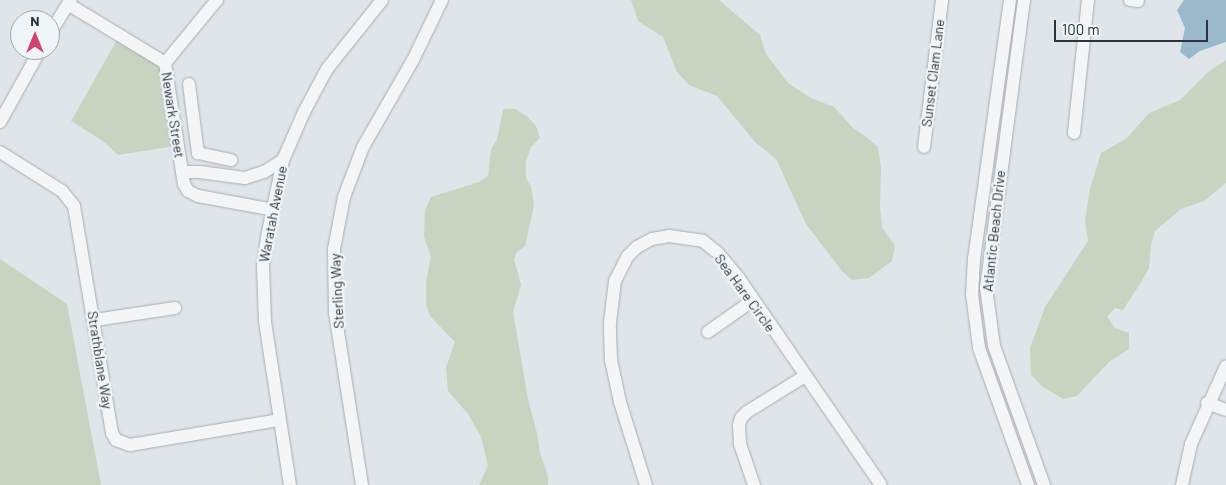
<!DOCTYPE html>
<style>
body{margin:0}
#map{position:relative;width:1226px;height:485px;overflow:hidden;background:#e0e5e9;font-family:Barlow,sans-serif}
div>[style]{position:absolute}
.green>*{inset:0;background:#c8d4c0}
.water>*{inset:0;background:#99b9cb}
.roads{filter:drop-shadow(0 0 1px #a5adb3) drop-shadow(0 0 1px #a5adb3)}
.minor>*{height:12px;margin:-6px;padding:0 6px;transform-origin:6px;border-radius:6px;background:#f3f5f7}
span{translate:-50% -50%;white-space:nowrap;text-align:center;line-height:1.15;-webkit-text-stroke:5px #eff4f7;paint-order:stroke}
.street-label{font-size:14px;color:#283541}
.north{position:absolute;left:10px;top:10px;width:50px;height:50px;box-sizing:border-box;background:#eff4f7;border:1px solid #9fa8ae;border-radius:50%;rotate:0deg;font-size:14px;font-weight:700;line-height:20px;text-align:center;color:#283541}
.north::after{content:'';display:block;margin:auto;width:18px;height:22px;background:#d3406c;clip-path:polygon(50% 0,100% 100%,50% 72%,0 100%)}
.scale{position:absolute;left:1054px;top:20px;width:154px;height:22px;box-sizing:border-box;border:2px solid #283541;border-top:0;padding-left:6px;font-size:15px;line-height:18px;white-space:nowrap;color:#283541;-webkit-text-stroke:4px #eff4f7;paint-order:stroke}
</style>
<div id="map">
<div class="green">
<div style="clip-path:polygon(631px 0,719px 0,760px 35px,766px 54px,788px 83px,811px 98px,834px 107px,854px 129px,865px 136px,878px 147px,881px 167px,880px 208px,882px 228px,895px 245px,892px 261px,869px 278px,852px 280px,842px 271px,806px 224px,776px 159px,756px 143px,717px 96px,689px 85px,677px 72px,663px 37px,638px 21px)"></div>
<div style="clip-path:polygon(117px 40px,158px 65px,163px 74px,175px 146px,118px 155px,103px 141px,71px 121px)"></div>
<div style="clip-path:polygon(1226px 60px,1226px 183px,1204px 201px,1181px 209px,1155px 231px,1151px 245px,1149px 268px,1143px 279px,1123px 310px,1115px 308px,1107px 317px,1115px 328px,1129px 333px,1129px 349px,1109px 362px,1077px 396px,1063px 399px,1043px 387px,1031px 375px,1030px 348px,1045px 307px,1088px 241px,1085px 221px,1090px 189px,1101px 153px,1127px 138px,1149px 113px,1180px 100px,1208px 72px)"></div>
<div style="clip-path:polygon(503px 109px,515px 109px,527px 116px,536px 126px,540px 138px,531px 147px,526px 161px,526px 178px,531px 187px,534px 205px,525px 246px,517px 252px,514px 259px,521px 285px,513px 312px,528px 399px,537px 433px,540px 453px,548px 476px,548px 485px,479px 485px,488px 466px,481px 437px,468px 414px,448px 391px,446px 367px,455px 342px,430px 316px,426px 304px,426px 281px,431px 257px,424px 237px,425px 210px,431px 197px,479px 182px,488px 176px,491px 149px,497px 140px)"></div>
<div style="clip-path:polygon(0 259px,67px 304px,101px 485px,0 485px)"></div>
</div>
<div class="water">
<div style="clip-path:polygon(1184px 0,1226px 0,1226px 42px,1200px 51px,1189px 59px,1180px 52px,1185px 28px,1177px 10px)"></div>
</div>
<div class="roads">
<div class="minor">
<div style="left:1010px;top:0;width:260px;rotate:97.9deg"></div>
<div style="left:974px;top:258px;width:36px;rotate:93deg"></div>
<div style="left:972px;top:294px;width:54px;rotate:82.6deg"></div>
<div style="left:979px;top:348px;width:145px;rotate:70.3deg"></div>
<div style="left:1024px;top:0;width:290px;rotate:97.5deg"></div>
<div style="left:986px;top:288px;width:59px;rotate:82.1deg"></div>
<div style="left:994px;top:346px;width:148px;rotate:70.2deg"></div>
<div style="left:1130px;top:0;width:8px;rotate:7deg"></div>
<div style="left:68px;top:4px;width:114px;rotate:31.3deg"></div>
<div style="left:165px;top:63px;width:110px;rotate:81.1deg"></div>
<div style="left:182px;top:172px;width:12px;rotate:81deg"></div>
<div style="left:184px;top:184px;width:8px;rotate:60deg"></div>
<div style="left:188px;top:191px;width:11px;rotate:27deg"></div>
<div style="left:198px;top:196px;width:77px;rotate:10.4deg"></div>
<div style="left:50px;top:33px;width:39px;rotate:-58deg"></div>
<div style="left:165px;top:63px;width:82px;rotate:-50.5deg"></div>
<div style="left:189px;top:84px;width:70px;rotate:82.6deg"></div>
<div style="left:198px;top:153px;width:34px;rotate:12deg"></div>
<div style="left:0;top:122px;width:82px;rotate:-60.9deg"></div>
<div style="left:1074px;top:133px;width:134px;rotate:-84deg"></div>
<div style="left:924px;top:147px;width:148px;rotate:-83deg"></div>
<div style="left:0;top:152px;width:73px;rotate:32.2deg"></div>
<div style="left:62px;top:191px;width:19px;rotate:51deg"></div>
<div style="left:74px;top:206px;width:230px;rotate:80.5deg"></div>
<div style="left:112px;top:433px;width:8px;rotate:60deg"></div>
<div style="left:116px;top:440px;width:15px;rotate:20deg"></div>
<div style="left:130px;top:445px;width:152px;rotate:-9.5deg"></div>
<div style="left:182px;top:172px;width:18px"></div>
<div style="left:200px;top:172px;width:45px;rotate:7.6deg"></div>
<div style="left:245px;top:178px;width:20px;rotate:-18deg"></div>
<div style="left:264px;top:172px;width:22px;rotate:-32deg"></div>
<div style="left:95px;top:320px;width:81px;rotate:-8.5deg"></div>
<div style="left:708px;top:332px;width:54px;rotate:-35.2deg"></div>
<div style="left:1207px;top:403px;width:20px;rotate:20deg"></div>
<div style="left:290px;top:485px;width:166px;rotate:-98.7deg"></div>
<div style="left:265px;top:321px;width:55px;rotate:-92.1deg"></div>
<div style="left:263px;top:266px;width:29px;rotate:-82deg"></div>
<div style="left:267px;top:237px;width:79px;rotate:-78.3deg"></div>
<div style="left:283px;top:160px;width:52px;rotate:-66.4deg"></div>
<div style="left:304px;top:112px;width:49px;rotate:-61.9deg"></div>
<div style="left:327px;top:69px;width:88px;rotate:-51.4deg"></div>
<div style="left:362px;top:485px;width:174px;rotate:-98.9deg"></div>
<div style="left:335px;top:313px;width:64px;rotate:-90.9deg"></div>
<div style="left:334px;top:249px;width:53px;rotate:-79.1deg"></div>
<div style="left:344px;top:197px;width:53px;rotate:-69.2deg"></div>
<div style="left:363px;top:147px;width:100px;rotate:-60.1deg"></div>
<div style="left:413px;top:60px;width:67px;rotate:-64.2deg"></div>
<div style="left:646px;top:485px;width:87px;rotate:-107.4deg"></div>
<div style="left:620px;top:402px;width:43px;rotate:-102.1deg"></div>
<div style="left:611px;top:360px;width:37px;rotate:-92deg"></div>
<div style="left:610px;top:323px;width:42px;rotate:-83.2deg"></div>
<div style="left:615px;top:281px;width:28px;rotate:-63deg"></div>
<div style="left:628px;top:256px;width:13px;rotate:-45deg"></div>
<div style="left:637px;top:247px;width:17px;rotate:-28deg"></div>
<div style="left:652px;top:239px;width:17px;rotate:-10deg"></div>
<div style="left:669px;top:236px;width:34px;rotate:8deg"></div>
<div style="left:703px;top:241px;width:19px;rotate:39deg"></div>
<div style="left:718px;top:253px;width:31px;rotate:50deg"></div>
<div style="left:738px;top:277px;width:252px;rotate:55.5deg"></div>
<div style="left:754px;top:485px;width:43px;rotate:-108.9deg"></div>
<div style="left:740px;top:444px;width:19px;rotate:-93deg"></div>
<div style="left:739px;top:425px;width:7px;rotate:-74deg"></div>
<div style="left:741px;top:418px;width:8px;rotate:-45deg"></div>
<div style="left:747px;top:412px;width:68px;rotate:-31.8deg"></div>
<div style="left:1182px;top:485px;width:42px;rotate:-77.6deg"></div>
<div style="left:1191px;top:444px;width:85px;rotate:-65.8deg"></div>
</div>
</div>
<div class="street-label">
<span style="left:933px;top:73px;rotate:-83deg">Sunset Clam Lane</span>
<span style="left:173px;top:115px;rotate:81deg">Newark Street</span>
<span style="left:273px;top:214px;rotate:-79deg">Waratah Avenue</span>
<span style="left:994px;top:231px;rotate:-84deg">Atlantic Beach Drive</span>
<span style="left:337px;top:291px;rotate:-93deg">Sterling Way</span>
<span style="left:745px;top:293px;rotate:54deg">Sea Hare Circle</span>
<span style="left:100px;top:360px;rotate:81deg">Strathblane Way</span>
</div>
<div class="north">N</div>
<div class="scale">100 m</div>
</div>
